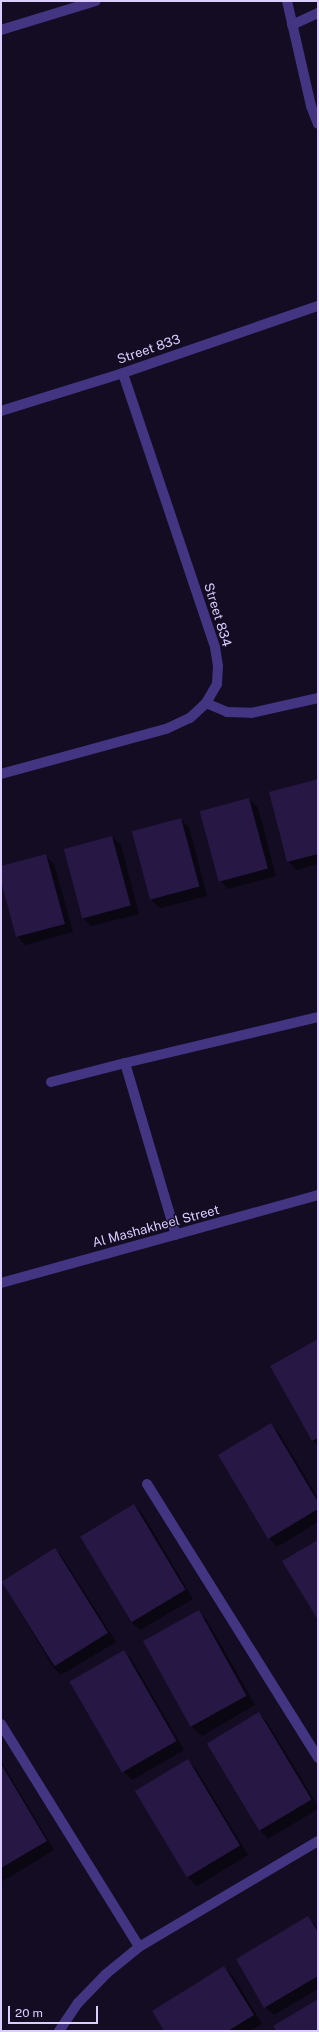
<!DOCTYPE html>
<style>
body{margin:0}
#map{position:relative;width:319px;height:2032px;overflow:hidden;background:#130c22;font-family:"Public Sans",sans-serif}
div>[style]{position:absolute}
.shadow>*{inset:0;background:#0007}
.building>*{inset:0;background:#271744;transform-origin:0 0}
.minor>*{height:10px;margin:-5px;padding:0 5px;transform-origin:5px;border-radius:5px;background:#443583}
span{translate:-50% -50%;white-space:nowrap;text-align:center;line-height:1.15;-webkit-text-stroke:3px #130c22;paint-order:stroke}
.street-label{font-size:13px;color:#dbcdff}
.frame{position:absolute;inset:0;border:2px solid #dbcdff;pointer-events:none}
.scale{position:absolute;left:8px;top:2006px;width:90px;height:18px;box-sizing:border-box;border:2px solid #dbcdff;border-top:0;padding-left:5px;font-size:12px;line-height:14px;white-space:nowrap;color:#dbcdff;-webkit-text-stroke:3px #130c22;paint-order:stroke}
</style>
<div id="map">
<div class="shadow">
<div style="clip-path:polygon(318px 781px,318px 864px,296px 870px,288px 861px)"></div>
<div style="clip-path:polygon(249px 799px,258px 808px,276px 876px,228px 889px,220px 880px)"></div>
<div style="clip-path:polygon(180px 819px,189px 827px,207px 896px,160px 908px,151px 900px,133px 831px)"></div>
<div style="clip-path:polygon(112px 837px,121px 845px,139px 914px,91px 926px,83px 918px,65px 849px)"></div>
<div style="clip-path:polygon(46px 856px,54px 864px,73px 932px,25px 945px,17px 936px,1px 877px,1px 867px)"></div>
<div style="clip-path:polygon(318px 1340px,318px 1446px,313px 1441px)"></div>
<div style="clip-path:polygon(271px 1425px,279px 1433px,318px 1498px,318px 1522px,277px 1547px,269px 1538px)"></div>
<div style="clip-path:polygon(134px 1505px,142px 1513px,193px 1599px,140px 1630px,131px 1622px,81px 1535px)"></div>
<div style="clip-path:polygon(55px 1549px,63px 1558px,116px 1642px,61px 1675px,53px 1667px,2px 1581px)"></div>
<div style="clip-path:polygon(198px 1612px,207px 1620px,255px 1705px,202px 1736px,193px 1728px,145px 1642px)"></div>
<div style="clip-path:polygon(124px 1652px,132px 1660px,184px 1750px,132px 1780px,124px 1772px)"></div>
<div style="clip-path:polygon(259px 1713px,267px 1722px,318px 1806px,318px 1809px,268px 1839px,260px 1830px)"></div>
<div style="clip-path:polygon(1px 1761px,54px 1850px,1px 1882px)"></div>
<div style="clip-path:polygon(188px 1761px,196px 1769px,248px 1855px,197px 1886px,188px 1878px)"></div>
<div style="clip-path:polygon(308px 1918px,318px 1929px,318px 1989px,274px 2015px,265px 2007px)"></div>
<div style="clip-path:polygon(224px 1968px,233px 1976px,262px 2024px,249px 2031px,165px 2031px)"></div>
</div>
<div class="building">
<div style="clip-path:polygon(318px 779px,318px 854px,287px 862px,269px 792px)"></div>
<div style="left:249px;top:798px;width:73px;height:51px;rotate:75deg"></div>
<div style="left:181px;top:818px;width:71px;height:51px;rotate:75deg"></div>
<div style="left:112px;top:836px;width:72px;height:50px;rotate:75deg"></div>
<div style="clip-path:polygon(46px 854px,65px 924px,16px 937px,1px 881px,1px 866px)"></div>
<div style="clip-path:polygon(318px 1339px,318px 1438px,312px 1441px,270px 1366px)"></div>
<div style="clip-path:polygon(271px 1423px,318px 1502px,318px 1509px,268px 1539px,218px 1455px)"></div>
<div style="left:134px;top:1504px;width:100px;height:63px;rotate:59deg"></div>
<div style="clip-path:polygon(318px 1540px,318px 1620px,282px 1561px)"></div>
<div style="left:55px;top:1548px;width:100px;height:63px;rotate:58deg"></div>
<div style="left:199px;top:1610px;width:98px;height:64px;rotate:61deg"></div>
<div style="left:124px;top:1650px;width:105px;height:63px;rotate:60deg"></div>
<div style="left:259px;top:1712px;width:102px;height:61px;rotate:59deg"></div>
<div style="left:188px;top:1759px;width:101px;height:62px;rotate:59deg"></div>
<div style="clip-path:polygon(1px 1764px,47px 1841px,1px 1868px)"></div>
<div style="clip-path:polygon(308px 1916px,318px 1932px,318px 1976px,264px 2008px,236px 1959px)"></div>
<div style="clip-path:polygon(224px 1966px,254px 2015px,228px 2031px,164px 2031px,152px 2011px)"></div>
<div style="clip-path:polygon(318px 1999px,318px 2031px,277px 2031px,273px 2026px)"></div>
</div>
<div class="minor">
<div style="left:287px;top:1px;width:108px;rotate:77.1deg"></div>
<div style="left:311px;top:106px;width:19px;rotate:69deg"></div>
<div style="left:292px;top:25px;width:29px;rotate:-25deg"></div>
<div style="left:1px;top:30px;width:99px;rotate:-17deg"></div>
<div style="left:1px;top:411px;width:128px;rotate:-17.3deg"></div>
<div style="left:123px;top:373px;width:206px;rotate:-19deg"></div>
<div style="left:206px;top:703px;width:23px;rotate:23deg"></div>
<div style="left:227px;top:712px;width:24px;rotate:2deg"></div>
<div style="left:251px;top:713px;width:69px;rotate:-12.6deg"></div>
<div style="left:1px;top:774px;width:171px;rotate:-15.3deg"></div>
<div style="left:166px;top:729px;width:26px;rotate:-25deg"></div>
<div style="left:190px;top:718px;width:22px;rotate:-43deg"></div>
<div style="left:206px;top:703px;width:22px;rotate:-60deg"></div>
<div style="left:217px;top:684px;width:18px;rotate:-87deg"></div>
<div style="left:218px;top:666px;width:19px;rotate:-99deg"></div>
<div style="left:215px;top:647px;width:289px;rotate:-108.6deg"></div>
<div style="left:125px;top:1063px;width:179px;rotate:73.5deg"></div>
<div style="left:51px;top:1082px;width:76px;rotate:-14.4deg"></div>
<div style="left:125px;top:1063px;width:198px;rotate:-13.4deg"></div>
<div style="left:1px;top:1283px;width:329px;rotate:-15.5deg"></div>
<div style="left:147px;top:1484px;width:323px;rotate:58deg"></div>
<div style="left:1px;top:1724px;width:262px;rotate:58.2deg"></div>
<div style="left:59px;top:2031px;width:34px;rotate:-56deg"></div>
<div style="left:78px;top:2003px;width:40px;rotate:-46deg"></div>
<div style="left:106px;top:1974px;width:43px;rotate:-39.3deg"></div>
<div style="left:139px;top:1947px;width:208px;rotate:-30.6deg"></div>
</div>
<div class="street-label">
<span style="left:149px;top:350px;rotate:-19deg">Street 833</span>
<span style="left:217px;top:615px;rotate:73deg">Street 834</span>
<span style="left:156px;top:1227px;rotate:-15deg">Al Mashakheel Street</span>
</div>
<div class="frame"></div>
<div class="scale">20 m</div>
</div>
